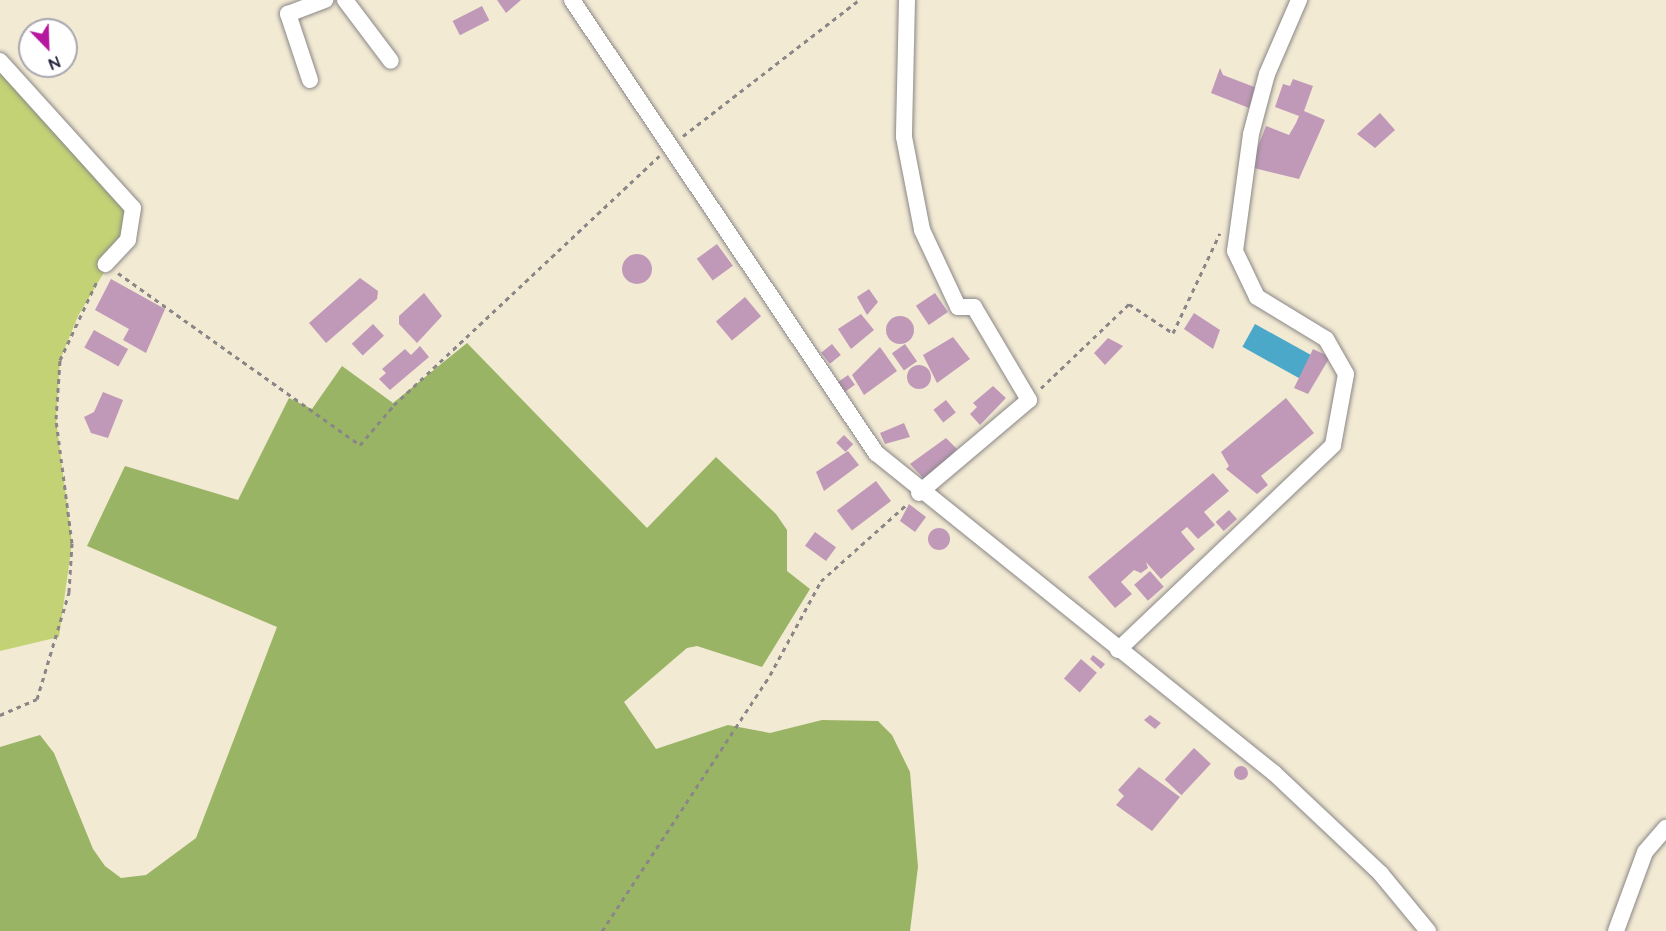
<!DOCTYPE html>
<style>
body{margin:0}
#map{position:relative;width:1666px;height:931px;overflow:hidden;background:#f2ead3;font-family:"Architects Daughter",sans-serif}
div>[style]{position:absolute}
.green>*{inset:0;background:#c3d275}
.forest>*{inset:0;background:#9ab466}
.water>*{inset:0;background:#4ba8c9;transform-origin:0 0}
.building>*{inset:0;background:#c099b9;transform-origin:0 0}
.round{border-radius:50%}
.path>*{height:3px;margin-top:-1.5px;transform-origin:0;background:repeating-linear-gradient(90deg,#8a8687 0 4.5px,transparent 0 9px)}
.roads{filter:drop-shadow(0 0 2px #8a8687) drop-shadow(0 0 2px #8a8687)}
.minor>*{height:16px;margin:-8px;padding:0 8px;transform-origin:8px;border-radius:8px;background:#fff}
span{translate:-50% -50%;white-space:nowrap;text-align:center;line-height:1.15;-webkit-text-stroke:4.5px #fff;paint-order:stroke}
.north{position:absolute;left:18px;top:18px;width:60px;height:60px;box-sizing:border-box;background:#fff;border:2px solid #a7a7b1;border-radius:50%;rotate:157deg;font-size:16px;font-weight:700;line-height:24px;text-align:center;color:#22223b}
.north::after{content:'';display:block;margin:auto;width:21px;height:27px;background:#b5179e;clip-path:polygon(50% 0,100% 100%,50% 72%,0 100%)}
</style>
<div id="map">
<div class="green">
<div style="clip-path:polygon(0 61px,133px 208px,131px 227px,78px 316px,60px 360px,56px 419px,72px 543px,59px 637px,0 651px)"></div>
</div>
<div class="forest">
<div style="clip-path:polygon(467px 343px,647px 528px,716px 457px,776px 514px,787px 530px,787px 571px,810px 589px,762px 667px,697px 646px,687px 648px,624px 702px,656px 749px,728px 725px,770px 733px,822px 720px,878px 721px,892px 735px,910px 772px,918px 867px,910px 931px,0 931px,0 747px,40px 735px,54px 753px,93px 849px,105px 866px,121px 878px,146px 875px,196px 838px,277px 627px,87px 546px,125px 466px,238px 500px,289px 398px,312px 409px,342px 366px,393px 403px)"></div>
</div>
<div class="water">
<div style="left:1255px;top:324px;width:65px;height:26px;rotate:29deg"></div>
</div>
<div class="building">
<div style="clip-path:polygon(497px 0,521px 0,506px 13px)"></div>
<div style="left:482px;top:6px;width:16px;height:33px;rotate:63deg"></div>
<div style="clip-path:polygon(1220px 68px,1223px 75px,1257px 88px,1249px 108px,1211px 93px)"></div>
<div style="clip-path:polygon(1293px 79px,1313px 86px,1304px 111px,1325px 120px,1299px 179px,1250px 167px,1266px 126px,1289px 135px,1296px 123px,1299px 116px,1275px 107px,1283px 84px,1290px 86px)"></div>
<div style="clip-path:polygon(1380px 113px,1395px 130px,1375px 148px,1357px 134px)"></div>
<div style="left:717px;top:244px;width:27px;height:25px;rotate:54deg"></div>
<div class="round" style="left:622px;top:254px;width:30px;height:30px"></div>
<div style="clip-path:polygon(360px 278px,378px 291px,377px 299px,326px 343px,309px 323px)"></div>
<div style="clip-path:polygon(111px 279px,165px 309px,146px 353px,123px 340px,129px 329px,95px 310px)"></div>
<div style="clip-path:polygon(869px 289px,878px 302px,867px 315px,857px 297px)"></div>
<div style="clip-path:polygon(424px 293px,442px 316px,417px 343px,399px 324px,399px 316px)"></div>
<div style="left:935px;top:293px;width:23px;height:23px;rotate:56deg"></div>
<div style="left:745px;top:297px;width:25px;height:38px;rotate:50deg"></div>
<div style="clip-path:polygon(1194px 313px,1220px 330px,1213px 349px,1184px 329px)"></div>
<div style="clip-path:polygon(861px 314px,874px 330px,851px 349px,838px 329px)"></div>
<div class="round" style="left:886px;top:316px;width:28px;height:28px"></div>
<div style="left:373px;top:324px;width:16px;height:29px;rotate:47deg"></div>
<div style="left:94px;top:330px;width:39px;height:20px;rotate:29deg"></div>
<div style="clip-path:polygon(953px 337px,970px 359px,937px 383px,923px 355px)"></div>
<div style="clip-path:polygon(1108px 338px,1123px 346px,1105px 365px,1094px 353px)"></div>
<div style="left:832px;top:344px;width:14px;height:14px;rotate:51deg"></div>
<div style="left:905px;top:344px;width:21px;height:16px;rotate:55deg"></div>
<div style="clip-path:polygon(420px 346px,429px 357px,390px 390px,379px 379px,386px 373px,382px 369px,405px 349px,411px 355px)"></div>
<div style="clip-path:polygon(880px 347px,897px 371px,864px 395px,852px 375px)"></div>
<div style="clip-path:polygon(1313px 349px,1330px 357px,1308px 394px,1294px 388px)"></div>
<div class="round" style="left:907px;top:365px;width:24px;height:24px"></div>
<div style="left:848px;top:375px;width:12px;height:12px;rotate:55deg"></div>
<div style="clip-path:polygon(993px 386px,1006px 398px,980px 425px,970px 414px,977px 407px,973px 403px)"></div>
<div style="clip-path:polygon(103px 392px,123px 400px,108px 438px,91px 433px,84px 417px,94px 412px)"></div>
<div style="clip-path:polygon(1286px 398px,1314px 433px,1261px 476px,1268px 485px,1257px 494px,1226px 469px,1229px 466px,1221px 452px)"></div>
<div style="left:946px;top:400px;width:16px;height:16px;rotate:52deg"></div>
<div style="clip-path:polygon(904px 423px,910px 437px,885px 444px,880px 433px)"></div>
<div style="left:844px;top:435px;width:13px;height:11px;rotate:45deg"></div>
<div style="clip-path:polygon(946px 438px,957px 449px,926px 481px,910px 464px)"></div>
<div style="clip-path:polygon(848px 451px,859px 465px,824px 491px,816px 472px)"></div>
<div style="clip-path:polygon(1213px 473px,1229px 491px,1204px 512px,1215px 525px,1198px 539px,1187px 527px,1181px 532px,1195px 549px,1161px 579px,1146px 562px,1148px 568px,1141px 573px,1134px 570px,1121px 582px,1132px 594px,1115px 608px,1088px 577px)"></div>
<div style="left:876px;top:481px;width:25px;height:49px;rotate:53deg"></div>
<div style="clip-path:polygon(909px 504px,926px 517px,915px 532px,900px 521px)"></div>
<div style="left:1229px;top:510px;width:12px;height:18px;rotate:48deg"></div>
<div class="round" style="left:928px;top:528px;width:22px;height:22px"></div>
<div style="left:815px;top:532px;width:26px;height:17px;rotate:36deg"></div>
<div style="left:1150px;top:571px;width:21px;height:21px;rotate:49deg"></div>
<div style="clip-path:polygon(1093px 655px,1105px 664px,1101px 669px,1090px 659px)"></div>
<div style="left:1081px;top:659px;width:21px;height:26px;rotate:41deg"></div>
<div style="clip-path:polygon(1150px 715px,1161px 723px,1155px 729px,1144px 720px)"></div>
<div style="left:1194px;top:748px;width:23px;height:43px;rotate:43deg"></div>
<div class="round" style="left:1234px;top:766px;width:14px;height:14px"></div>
<div style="clip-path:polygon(1139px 767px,1180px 797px,1152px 831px,1116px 805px,1124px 796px,1118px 790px)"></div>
</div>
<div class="path">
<div style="left:683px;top:136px;width:222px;rotate:-37.7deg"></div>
<div style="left:118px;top:273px;width:297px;rotate:35.4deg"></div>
<div style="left:360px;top:445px;width:52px;rotate:-49.6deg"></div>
<div style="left:394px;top:405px;width:364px;rotate:-43.2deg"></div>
<div style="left:1041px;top:388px;width:122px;rotate:-43.7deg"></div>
<div style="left:1129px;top:304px;width:53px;rotate:33.4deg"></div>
<div style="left:1173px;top:333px;width:110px;rotate:-64.8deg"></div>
<div style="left:0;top:715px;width:40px;rotate:-23.4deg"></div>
<div style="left:37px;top:699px;width:112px;rotate:-73.3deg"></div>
<div style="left:69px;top:592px;width:49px;rotate:-86.5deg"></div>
<div style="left:72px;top:543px;width:125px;rotate:-97.4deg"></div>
<div style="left:56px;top:419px;width:59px;rotate:-86.1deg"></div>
<div style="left:60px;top:360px;width:89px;rotate:-64.9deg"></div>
<div style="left:602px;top:931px;width:306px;rotate:-56.7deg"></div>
<div style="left:770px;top:675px;width:107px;rotate:-61.5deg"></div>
<div style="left:821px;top:581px;width:115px;rotate:-41.8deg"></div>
</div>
<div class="roads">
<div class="minor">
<div style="left:345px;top:0;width:76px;rotate:53deg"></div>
<div style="left:572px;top:0;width:546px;rotate:56.14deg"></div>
<div style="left:876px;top:453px;width:511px;rotate:38.8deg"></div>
<div style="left:1274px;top:773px;width:147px;rotate:43.3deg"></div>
<div style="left:1381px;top:874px;width:74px;rotate:50.5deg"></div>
<div style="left:907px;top:0;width:137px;rotate:91.3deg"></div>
<div style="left:904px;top:137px;width:95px;rotate:79deg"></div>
<div style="left:922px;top:230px;width:85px;rotate:64.9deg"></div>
<div style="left:958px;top:307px;width:16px"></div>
<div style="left:974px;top:307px;width:108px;rotate:59.4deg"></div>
<div style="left:1029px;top:400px;width:144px;rotate:139.8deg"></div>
<div style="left:0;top:61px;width:198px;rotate:47.9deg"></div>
<div style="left:133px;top:208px;width:32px;rotate:99deg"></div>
<div style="left:128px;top:240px;width:33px;rotate:133deg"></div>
<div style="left:310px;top:80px;width:70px;rotate:-108.4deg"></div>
<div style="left:288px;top:14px;width:40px;rotate:-21deg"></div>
<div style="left:1118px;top:650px;width:297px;rotate:-43.6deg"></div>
<div style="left:1333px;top:445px;width:72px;rotate:-79.6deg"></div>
<div style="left:1346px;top:374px;width:40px;rotate:-119.7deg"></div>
<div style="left:1326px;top:339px;width:81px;rotate:-148.7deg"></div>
<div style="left:1257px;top:297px;width:51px;rotate:-115.6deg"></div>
<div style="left:1235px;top:251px;width:118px;rotate:-82.2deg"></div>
<div style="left:1251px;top:134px;width:62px;rotate:-75.1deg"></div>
<div style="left:1267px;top:74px;width:81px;rotate:-66.6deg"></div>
<div style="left:1616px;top:931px;width:84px;rotate:-69.8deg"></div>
<div style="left:1645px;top:852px;width:32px;rotate:-49deg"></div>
</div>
</div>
<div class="north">N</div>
</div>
